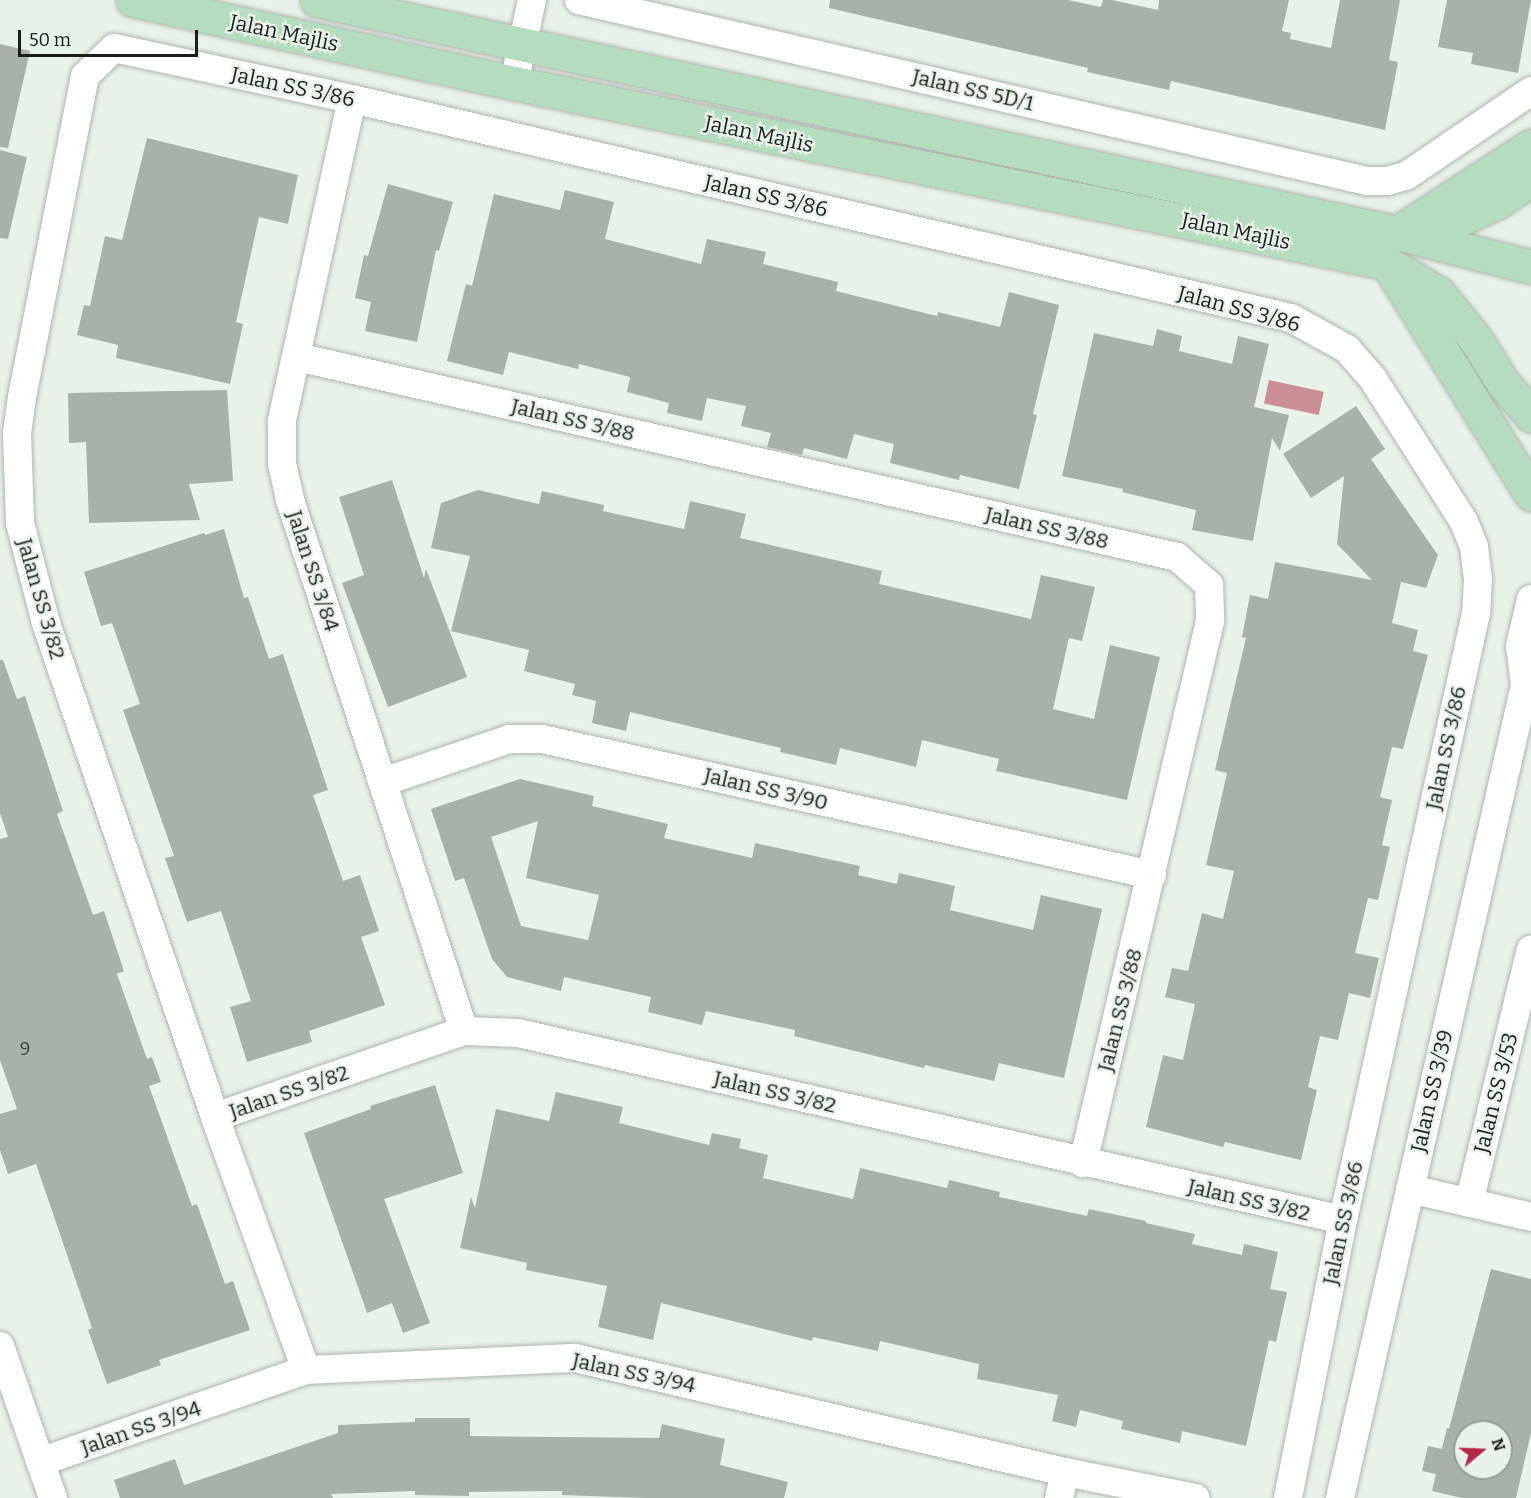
<!DOCTYPE html>
<style>
body{margin:0}
#map{position:relative;width:1531px;height:1498px;overflow:hidden;background:#e8f2e9;font-family:Bitter,serif}
div>[style]{position:absolute}
.water>*{inset:0;background:#cb8e94;transform-origin:0 0}
.building>*{inset:0;background:#a8b2aa}
.roads{filter:drop-shadow(0 0 2px #acb6ae) drop-shadow(0 0 2px #acb6ae)}
.minor>*{height:28px;margin:-14px;padding:0 14px;transform-origin:14px;border-radius:14px;background:#fff}
.major>*{height:33px;margin:-16.5px;padding:0 16.5px;transform-origin:16.5px;border-radius:16.5px;background:#b6dcbf}
span{translate:-50% -50%;white-space:nowrap;text-align:center;line-height:1.15;-webkit-text-stroke:4.5px #e8f2e9;paint-order:stroke}
.number-label{font-size:18px;color:#3e423e}
.number-label span{-webkit-text-stroke-width:0}
.street-label{font-size:21px;color:#1a1d1a}
.north{position:absolute;left:1453px;top:1420px;width:60px;height:60px;box-sizing:border-box;background:#e8f2e9;border:2px solid #969d96;border-radius:50%;rotate:71deg;font-size:16px;font-weight:700;line-height:24px;text-align:center;color:#1a1d1a}
.north::after{content:'';display:block;margin:auto;width:21px;height:27px;background:#b8274b;clip-path:polygon(50% 0,100% 100%,50% 72%,0 100%)}
.scale{position:absolute;left:18px;top:30px;width:180px;height:27px;box-sizing:border-box;border:3px solid #1a1d1a;border-top:0;padding-left:8px;font-size:18px;line-height:21px;white-space:nowrap;color:#1a1d1a;-webkit-text-stroke:4px #e8f2e9;paint-order:stroke}
</style>
<div id="map">
<div class="water">
<div style="left:1269px;top:380px;width:56px;height:24px;rotate:12deg"></div>
</div>
<div class="building">
<div style="clip-path:polygon(830px 0,1068px 0,1101px 7px,1103px 0,1112px 0,1158px 10px,1159px 0,1289px 0,1282px 31px,1291px 33px,1290px 39px,1331px 48px,1340px 0,1400px 0,1389px 60px,1398px 62px,1385px 130px,1171px 81px,1169px 90px,1087px 72px,1088px 68px,829px 8px)"></div>
<div style="clip-path:polygon(1447px 0,1531px 0,1518px 73px,1471px 64px,1473px 53px,1438px 47px)"></div>
<div style="clip-path:polygon(0 44px,30px 51px,8px 148px,0 147px)"></div>
<div style="clip-path:polygon(147px 138px,298px 175px,288px 224px,259px 217px,236px 322px,243px 324px,230px 384px,116px 358px,118px 345px,77px 335px,84px 305px,90px 306px,105px 236px,122px 240px)"></div>
<div style="clip-path:polygon(0 150px,27px 157px,8px 239px,0 238px)"></div>
<div style="clip-path:polygon(388px 184px,453px 202px,439px 251px,436px 250px,417px 342px,365px 331px,371px 302px,355px 298px,364px 255px,368px 256px)"></div>
<div style="clip-path:polygon(565px 190px,614px 202px,605px 239px,701px 264px,707px 239px,766px 252px,763px 264px,838px 282px,836px 291px,937px 316px,938px 312px,1000px 327px,1009px 292px,1059px 305px,1033px 414px,1037px 415px,1019px 489px,960px 475px,959px 480px,890px 463px,894px 444px,854px 434px,847px 459px,804px 448px,802px 455px,767px 447px,771px 433px,741px 426px,746px 406px,707px 398px,702px 421px,667px 413px,669px 403px,627px 392px,630px 377px,579px 364px,578px 369px,509px 352px,503px 375px,447px 361px,466px 284px,472px 286px,494px 194px,560px 210px)"></div>
<div style="clip-path:polygon(1157px 329px,1182px 336px,1179px 351px,1232px 364px,1238px 336px,1269px 344px,1254px 407px,1289px 415px,1280px 451px,1272px 438px,1253px 541px,1192px 530px,1196px 510px,1122px 492px,1123px 489px,1062px 476px,1094px 333px,1153px 346px)"></div>
<div style="clip-path:polygon(227px 390px,233px 481px,189px 484px,200px 520px,89px 523px,86px 442px,69px 443px,68px 393px)"></div>
<div style="clip-path:polygon(1356px 406px,1385px 449px,1371px 459px,1438px 555px,1426px 588px,1401px 582px,1392px 623px,1418px 630px,1413px 651px,1428px 655px,1403px 749px,1392px 747px,1380px 797px,1392px 800px,1382px 845px,1390px 847px,1378px 900px,1368px 898px,1355px 953px,1379px 958px,1370px 998px,1349px 993px,1338px 1040px,1320px 1036px,1308px 1087px,1317px 1090px,1301px 1160px,1225px 1142px,1223px 1147px,1146px 1127px,1163px 1055px,1183px 1060px,1195px 1004px,1165px 997px,1172px 968px,1188px 971px,1202px 913px,1223px 919px,1234px 871px,1206px 865px,1227px 773px,1215px 770px,1246px 638px,1242px 637px,1250px 595px,1268px 599px,1275px 562px,1372px 580px,1337px 544px,1344px 476px,1311px 498px,1283px 454px)"></div>
<div style="clip-path:polygon(392px 480px,424px 578px,426px 569px,467px 677px,388px 707px,342px 583px,364px 575px,339px 497px)"></div>
<div style="clip-path:polygon(478px 490px,539px 504px,542px 491px,604px 505px,603px 511px,684px 529px,690px 501px,746px 514px,740px 538px,882px 571px,879px 584px,1031px 619px,1041px 575px,1095px 587px,1082px 641px,1069px 638px,1053px 709px,1094px 719px,1110px 645px,1160px 657px,1127px 800px,996px 771px,999px 759px,922px 740px,916px 767px,840px 748px,836px 765px,780px 752px,781px 748px,630px 712px,626px 731px,592px 723px,596px 701px,572px 695px,575px 684px,524px 671px,529px 650px,451px 631px,470px 556px,431px 548px,441px 503px)"></div>
<div style="clip-path:polygon(224px 529px,244px 598px,248px 597px,269px 659px,283px 654px,328px 790px,313px 795px,343px 881px,360px 875px,379px 931px,361px 937px,385px 1005px,309px 1031px,312px 1042px,247px 1062px,230px 1007px,251px 1001px,221px 911px,187px 922px,165px 858px,174px 856px,123px 710px,140px 704px,112px 623px,101px 626px,84px 572px,204px 533px,205px 535px)"></div>
<div style="clip-path:polygon(0 660px,3px 660px,17px 699px,25px 696px,63px 811px,57px 814px,93px 915px,104px 911px,124px 971px,117px 974px,147px 1059px,152px 1057px,161px 1082px,149px 1086px,192px 1206px,197px 1204px,225px 1284px,233px 1281px,250px 1330px,159px 1360px,161px 1365px,107px 1384px,88px 1330px,92px 1328px,36px 1164px,8px 1174px,0 1150px,0 1114px,17px 1109px,0 1060px,0 839px,8px 837px,0 813px)"></div>
<div style="clip-path:polygon(evenodd,520px 779px,594px 796px,592px 806px,668px 824px,664px 838px,752px 858px,755px 843px,860px 866px,858px 875px,897px 884px,899px 873px,955px 886px,950px 910px,1033px 930px,1041px 895px,1102px 909px,1064px 1078px,999px 1063px,994px 1081px,925px 1065px,924px 1068px,794px 1036px,795px 1030px,706px 1011px,702px 1025px,648px 1012px,651px 997px,564px 977px,561px 991px,507px 977px,492px 959px,464px 878px,455px 881px,431px 809px,520px 779px,538px 821px,526px 878px,599px 895px,588px 940px,521px 926px,491px 837px,538px 821px)"></div>
<div style="clip-path:polygon(435px 1085px,463px 1173px,384px 1199px,430px 1323px,403px 1333px,392px 1303px,367px 1313px,304px 1133px,371px 1109px,370px 1106px)"></div>
<div style="clip-path:polygon(556px 1092px,623px 1107px,619px 1123px,709px 1145px,712px 1133px,741px 1139px,739px 1148px,768px 1155px,763px 1178px,853px 1199px,860px 1168px,947px 1188px,949px 1180px,1000px 1192px,999px 1197px,1087px 1216px,1089px 1209px,1146px 1221px,1146px 1223px,1195px 1234px,1192px 1244px,1242px 1255px,1244px 1244px,1278px 1252px,1270px 1289px,1287px 1292px,1276px 1342px,1269px 1340px,1246px 1446px,1182px 1431px,1180px 1443px,1121px 1429px,1123px 1421px,1080px 1410px,1076px 1427px,1052px 1421px,1058px 1395px,977px 1379px,979px 1364px,880px 1341px,878px 1351px,813px 1337px,812px 1341px,661px 1303px,653px 1340px,598px 1327px,607px 1286px,526px 1270px,527px 1263px,460px 1248px,471px 1197px,475px 1208px,496px 1109px,549px 1121px)"></div>
<div style="clip-path:polygon(evenodd,1491px 1269px,1531px 1279px,1531px 1433px,1516px 1498px,1462px 1498px,1432px 1491px,1436px 1474px,1422px 1471px,1428px 1446px,1442px 1449px,1447px 1428px,1449px 1429px,1491px 1269px,1465px 1432px,1501px 1432px,1501px 1468px,1465px 1468px,1465px 1432px)"></div>
<div style="clip-path:polygon(415px 1418px,470px 1418px,470px 1436px,659px 1438px,662px 1424px,725px 1439px,720px 1465px,788px 1482px,784px 1498px,646px 1498px,562px 1495px,562px 1491px,469px 1492px,469px 1496px,415px 1495px,415px 1491px,331px 1494px,333px 1498px,120px 1498px,114px 1480px,175px 1459px,184px 1485px,338px 1433px,338px 1425px,415px 1422px)"></div>
</div>
<div class="roads">
<div class="minor">
<div style="left:579px;top:0;width:809px;rotate:12.94deg"></div>
<div style="left:1367px;top:181px;width:20px"></div>
<div style="left:1387px;top:181px;width:20px;rotate:-15deg"></div>
<div style="left:1406px;top:176px;width:151px;rotate:-34.2deg"></div>
<div style="left:514px;top:83px;width:85px;rotate:-77.8deg"></div>
<div style="left:352px;top:99px;width:330px;rotate:102.3deg"></div>
<div style="left:282px;top:421px;width:43px;rotate:90deg"></div>
<div style="left:282px;top:464px;width:37px;rotate:77deg"></div>
<div style="left:290px;top:500px;width:559px;rotate:71.86deg"></div>
<div style="left:297px;top:357px;width:902px;rotate:12.8deg"></div>
<div style="left:1177px;top:557px;width:43px;rotate:41.2deg"></div>
<div style="left:1209px;top:585px;width:36px;rotate:88deg"></div>
<div style="left:1210px;top:621px;width:557px;rotate:103.19deg"></div>
<div style="left:383px;top:782px;width:133px;rotate:-18.8deg"></div>
<div style="left:509px;top:739px;width:33px"></div>
<div style="left:542px;top:739px;width:625px;rotate:12.57deg"></div>
<div style="left:215px;top:1117px;width:263px;rotate:-19.1deg"></div>
<div style="left:464px;top:1031px;width:54px;rotate:2.1deg"></div>
<div style="left:518px;top:1033px;width:846px;rotate:12.77deg"></div>
<div style="left:1410px;top:1189px;width:124px;rotate:13deg"></div>
<div style="left:1469px;top:1203px;width:261px;rotate:-76.3deg"></div>
<div style="left:0;top:1346px;width:161px;rotate:70.8deg"></div>
<div style="left:306px;top:1370px;width:269px;rotate:-109.8deg"></div>
<div style="left:215px;top:1117px;width:522px;rotate:-108.89deg"></div>
<div style="left:46px;top:623px;width:103px;rotate:-104.6deg"></div>
<div style="left:20px;top:523px;width:90px;rotate:-91.9deg"></div>
<div style="left:17px;top:433px;width:36px;rotate:-82deg"></div>
<div style="left:22px;top:397px;width:327px;rotate:-78.9deg"></div>
<div style="left:85px;top:76px;width:40px;rotate:-44deg"></div>
<div style="left:114px;top:48px;width:243px;rotate:12.1deg"></div>
<div style="left:352px;top:99px;width:964px;rotate:13.13deg"></div>
<div style="left:1291px;top:318px;width:64px;rotate:29deg"></div>
<div style="left:1347px;top:349px;width:40px;rotate:49deg"></div>
<div style="left:1373px;top:379px;width:169px;rotate:57.5deg"></div>
<div style="left:1464px;top:522px;width:27px;rotate:68deg"></div>
<div style="left:1474px;top:547px;width:32px;rotate:83deg"></div>
<div style="left:1478px;top:579px;width:34px;rotate:93deg"></div>
<div style="left:1476px;top:613px;width:621px;rotate:102.36deg"></div>
<div style="left:1343px;top:1220px;width:283px;rotate:101.2deg"></div>
<div style="left:40px;top:1462px;width:281px;rotate:-19.1deg"></div>
<div style="left:306px;top:1370px;width:269px;rotate:-2.6deg"></div>
<div style="left:575px;top:1358px;width:503px;rotate:13.1deg"></div>
<div style="left:1065px;top:1472px;width:133px;rotate:11.3deg"></div>
<div style="left:1059px;top:1498px;width:27px;rotate:-77deg"></div>
<div style="left:1340px;top:1498px;width:834px;rotate:-77.18deg"></div>
<div style="left:1525px;top:685px;width:39px;rotate:-97deg"></div>
<div style="left:1520px;top:646px;width:48px;rotate:-76.8deg"></div>
</div>
<div class="major">
<div style="left:133px;top:0;width:390px;rotate:12.3deg"></div>
<div style="left:514px;top:83px;width:891px;rotate:11.65deg"></div>
<div style="left:1387px;top:263px;width:59px;rotate:30.5deg"></div>
<div style="left:1438px;top:293px;width:60px;rotate:51deg"></div>
<div style="left:1476px;top:340px;width:51px;rotate:57.9deg"></div>
<div style="left:1503px;top:383px;width:43px;rotate:48.8deg"></div>
<div style="left:317px;top:0;width:1105px;rotate:12.17deg"></div>
<div style="left:1397px;top:233px;width:138px;rotate:14.2deg"></div>
<div style="left:1416px;top:229px;width:41px;rotate:-11.3deg"></div>
<div style="left:1456px;top:221px;width:45px;rotate:-24.9deg"></div>
<div style="left:1497px;top:202px;width:41px;rotate:-34.1deg"></div>
<div style="left:1397px;top:233px;width:160px;rotate:-33deg"></div>
<div style="left:1391px;top:269px;width:265px;rotate:58.1deg"></div>
</div>
</div>
<div class="number-label">
<span style="left:25px;top:1049px">9</span>
</div>
<div class="street-label">
<span style="left:284px;top:33px;rotate:12deg">Jalan Majlis</span>
<span style="left:293px;top:87px;rotate:12deg">Jalan SS 3/86</span>
<span style="left:973px;top:90px;rotate:13deg">Jalan SS 5D/1</span>
<span style="left:759px;top:134px;rotate:12deg">Jalan Majlis</span>
<span style="left:766px;top:196px;rotate:13deg">Jalan SS 3/86</span>
<span style="left:1236px;top:231px;rotate:12deg">Jalan Majlis</span>
<span style="left:1239px;top:309px;rotate:15deg">Jalan SS 3/86</span>
<span style="left:573px;top:420px;rotate:13deg">Jalan SS 3/88</span>
<span style="left:1047px;top:528px;rotate:13deg">Jalan SS 3/88</span>
<span style="left:313px;top:571px;rotate:72deg">Jalan SS 3/84</span>
<span style="left:41px;top:599px;rotate:74deg">Jalan SS 3/82</span>
<span style="left:1446px;top:748px;rotate:-78deg">Jalan SS 3/86</span>
<span style="left:766px;top:789px;rotate:13deg">Jalan SS 3/90</span>
<span style="left:1120px;top:1010px;rotate:-76deg">Jalan SS 3/88</span>
<span style="left:1432px;top:1091px;rotate:-77deg">Jalan SS 3/39</span>
<span style="left:289px;top:1092px;rotate:-19deg">Jalan SS 3/82</span>
<span style="left:775px;top:1092px;rotate:13deg">Jalan SS 3/82</span>
<span style="left:1496px;top:1093px;rotate:-76deg">Jalan SS 3/53</span>
<span style="left:1249px;top:1200px;rotate:13deg">Jalan SS 3/82</span>
<span style="left:1343px;top:1223px;rotate:-78deg">Jalan SS 3/86</span>
<span style="left:634px;top:1373px;rotate:12deg">Jalan SS 3/94</span>
<span style="left:141px;top:1428px;rotate:-19deg">Jalan SS 3/94</span>
</div>
<div class="north">N</div>
<div class="scale">50 m</div>
</div>
